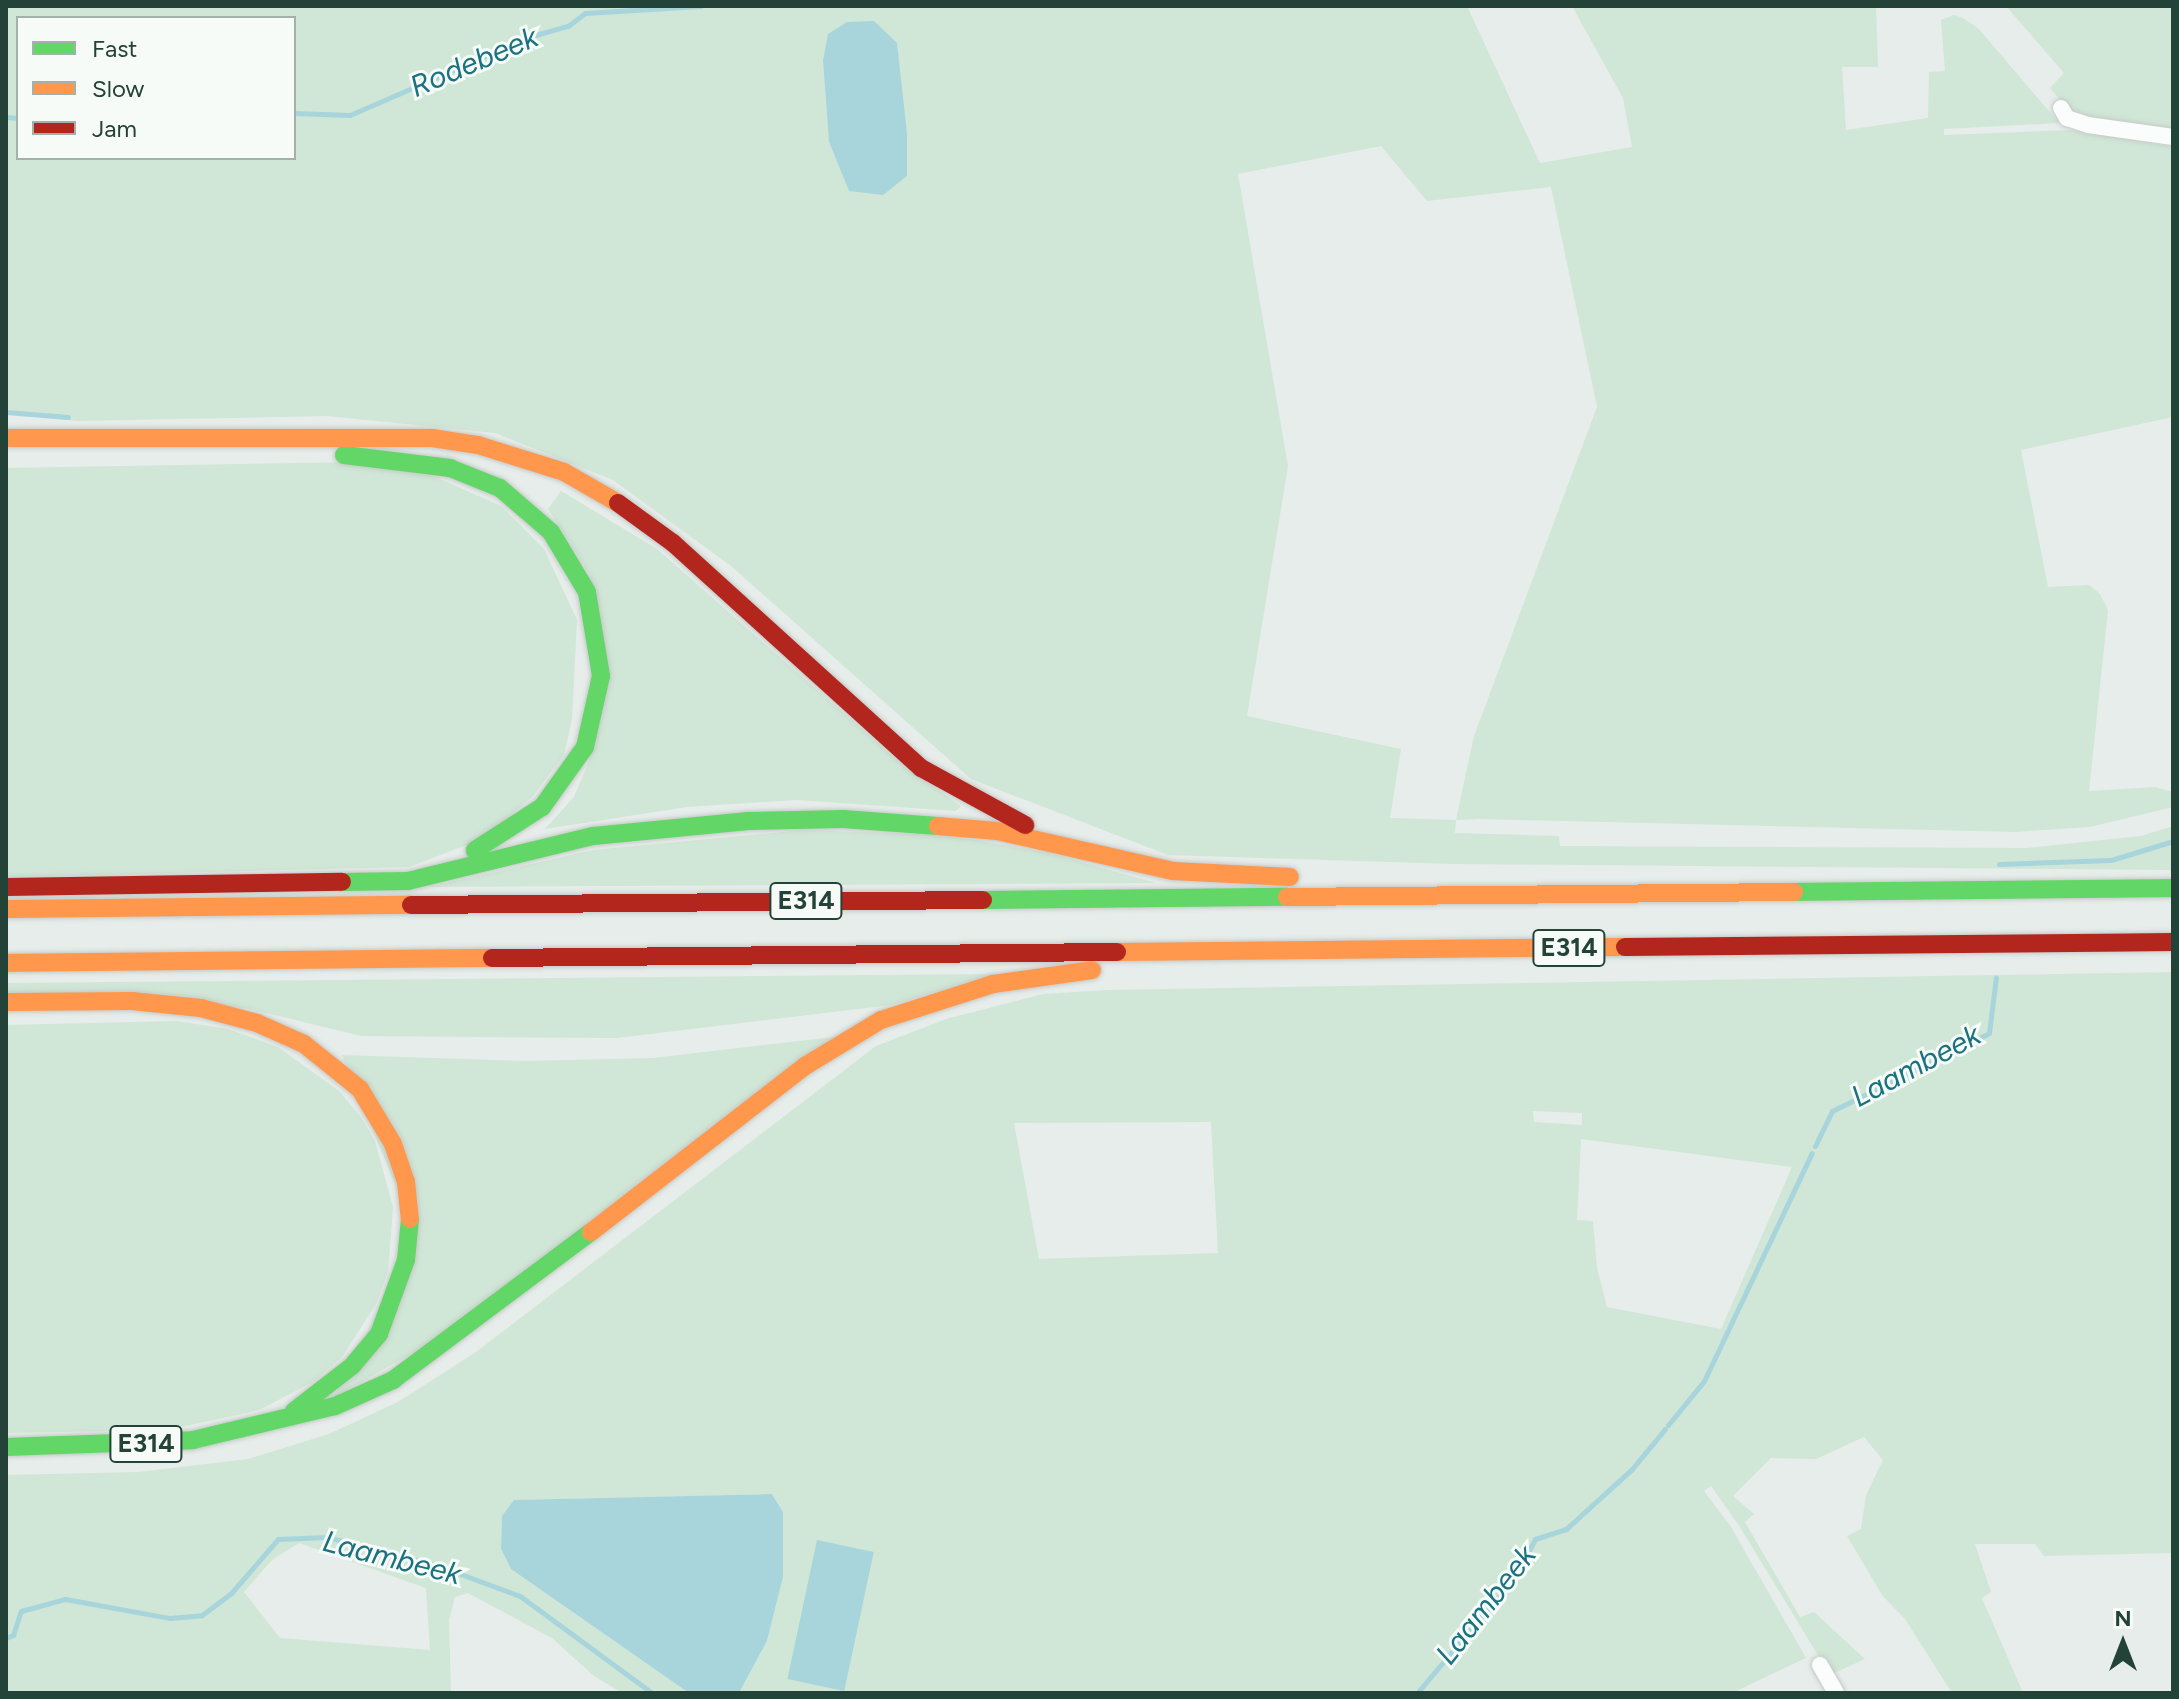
<!DOCTYPE html>
<style>
body{margin:0}
#map{position:relative;width:2179px;height:1699px;overflow:hidden;background:#e7edea;font-family:Figtree,sans-serif}
div>[style]{position:absolute}
.green>*{inset:0;background:#d0e6d6}
.water>*{inset:0;background:#a7d5db;transform-origin:0 0}
.stream>*{height:5px;margin:-2.5px;padding:0 2.5px;transform-origin:2.5px;border-radius:2.5px;background:#a7d5db}
.roads{filter:drop-shadow(0 0 2px #c4cac7) drop-shadow(0 0 2px #c4cac7)}
.street>*{height:16px;margin:-8px;padding:0 8px;transform-origin:8px;border-radius:8px;background:#fbfcfc}
.fast>*{height:18px;margin:-9px;padding:0 9px;transform-origin:9px;border-radius:9px;background:#63d668}
.slow>*{height:18px;margin:-9px;padding:0 9px;transform-origin:9px;border-radius:9px;background:#ff974d}
.jam>*{height:18px;margin:-9px;padding:0 9px;transform-origin:9px;border-radius:9px;background:#b3261e}
span{translate:-50% -50%;white-space:nowrap;text-align:center;line-height:1.15;-webkit-text-stroke:6px #f6fbf8;paint-order:stroke}
.shield-label span{padding:2px 6px;background:#f6fbf8;border:2px solid;border-radius:6px;-webkit-text-stroke-width:0}
.shield-label{font-size:26px;color:#234238;font-weight:700}
.water-label{font-size:30px;color:#1a7280;font-style:italic}
.frame{position:absolute;inset:0;border:8px solid #234238;pointer-events:none}
.legend{position:absolute;left:16px;top:16px;width:280px;height:144px;box-sizing:border-box;background:#f6fbf8;border:2px solid #a2b1ab;margin:0;padding:10px 14px;list-style:none;font-size:24px;color:#234238}
.legend li{display:flex;align-items:center;gap:16px;height:40px}
.legend b{width:40px;border:2px solid #a2b1ab}
.north{position:absolute;left:2083px;top:1603px;width:80px;height:80px;-webkit-text-stroke:6px #f6fbf8;paint-order:stroke;rotate:0deg;font-size:22px;font-weight:700;line-height:32px;text-align:center;color:#234238}
.north::after{content:'';display:block;margin:auto;width:28px;height:36px;background:#234238;clip-path:polygon(50% 0,100% 100%,50% 72%,0 100%)}
</style>
<div id="map">
<div class="green">
<div style="clip-path:polygon(evenodd,6px 6px,1467px 6px,1540px 163px,1632px 147px,1623px 98px,1572px 6px,1876px 6px,1878px 67px,1842px 67px,1846px 130px,1928px 118px,1929px 72px,1945px 71px,1941px 20px,1954px 15px,1963px 18px,1979px 29px,2059px 123px,1944px 129px,1944px 135px,2072px 130px,2173px 147px,2173px 417px,2021px 450px,2048px 587px,2089px 585px,2100px 594px,2108px 610px,2089px 791px,2155px 787px,2173px 792px,2173px 807px,2090px 827px,2015px 832px,1479px 819px,1456px 820px,1455px 833px,1559px 836px,1560px 846px,2028px 848px,2141px 836px,2173px 826px,2173px 870px,1454px 864px,1168px 855px,971px 779px,731px 566px,613px 480px,495px 433px,327px 416px,76px 421px,6px 413px,6px 6px,18px 18px,294px 18px,294px 158px,18px 158px,18px 18px,6px 6px,897px 43px,907px 176px,849px 191px,829px 142px,823px 61px,897px 43px,6px 6px,1381px 146px,1427px 201px,1551px 187px,1597px 407px,1474px 736px,1456px 820px,1390px 818px,1401px 749px,1247px 716px,1288px 466px,1238px 174px,1381px 146px)"></div>
<div style="clip-path:polygon(2006px 6px,2173px 6px,2173px 129px,2074px 116px,2050px 88px,2064px 73px)"></div>
<div style="clip-path:polygon(353px 462px,433px 476px,501px 506px,544px 549px,577px 620px,572px 719px,564px 755px,532px 797px,482px 839px,409px 867px,6px 877px,6px 468px)"></div>
<div style="clip-path:polygon(561px 491px,657px 549px,899px 762px,961px 806px,956px 811px,797px 800px,687px 807px,545px 829px,574px 797px,590px 759px,590px 575px,548px 509px)"></div>
<div style="clip-path:polygon(803px 830px,946px 835px,1049px 853px,1156px 883px,429px 887px,593px 850px)"></div>
<div style="clip-path:polygon(evenodd,2173px 972px,2173px 1553px,2044px 1556px,2035px 1544px,1975px 1544px,1991px 1592px,1982px 1598px,2023px 1693px,1952px 1693px,1905px 1619px,1882px 1595px,1847px 1536px,1861px 1529px,1866px 1495px,1883px 1460px,1864px 1437px,1816px 1459px,1771px 1458px,1733px 1496px,1754px 1514px,1745px 1522px,1800px 1617px,1814px 1612px,1865px 1659px,1830px 1675px,1740px 1527px,1711px 1486px,1704px 1491px,1731px 1527px,1806px 1658px,1732px 1693px,739px 1693px,767px 1641px,783px 1577px,783px 1512px,772px 1494px,519px 1500px,502px 1516px,501px 1549px,511px 1569px,689px 1693px,622px 1693px,594px 1676px,552px 1638px,468px 1593px,455px 1597px,449px 1620px,451px 1693px,6px 1693px,6px 1475px,139px 1472px,248px 1459px,329px 1434px,398px 1402px,476px 1352px,876px 1046px,946px 1019px,1043px 994px,1108px 990px,2173px 972px,1533px 1111px,1582px 1113px,1582px 1125px,1534px 1122px,1533px 1111px,2173px 972px,1211px 1122px,1218px 1253px,1039px 1259px,1014px 1123px,1211px 1122px,2173px 972px,1581px 1139px,1792px 1167px,1721px 1329px,1607px 1307px,1597px 1268px,1593px 1221px,1577px 1220px,1581px 1139px,2173px 972px,299px 1543px,426px 1588px,430px 1650px,280px 1638px,244px 1592px,272px 1560px,299px 1543px)"></div>
<div style="clip-path:polygon(995px 974px,891px 1005px,617px 1038px,361px 1036px,246px 1008px,6px 993px,6px 983px)"></div>
<div style="clip-path:polygon(177px 1021px,228px 1029px,278px 1047px,339px 1091px,361px 1117px,375px 1141px,393px 1207px,388px 1272px,376px 1304px,342px 1357px,313px 1382px,259px 1410px,167px 1430px,6px 1433px,6px 1025px)"></div>
<div style="clip-path:polygon(834px 1037px,447px 1334px,334px 1397px,416px 1235px,342px 1055px,526px 1061px,653px 1058px)"></div>
</div>
<div class="water">
<div style="clip-path:polygon(874px 21px,897px 43px,907px 134px,907px 176px,883px 195px,849px 191px,829px 142px,823px 61px,828px 34px,847px 22px)"></div>
<div style="clip-path:polygon(772px 1494px,783px 1512px,783px 1577px,767px 1641px,739px 1693px,689px 1693px,511px 1569px,501px 1549px,502px 1516px,514px 1500px)"></div>
<div style="left:817px;top:1540px;width:58px;height:142px;rotate:12deg"></div>
</div>
<div class="stream">
<div style="left:294px;top:113px;width:56px;rotate:2deg"></div>
<div style="left:350px;top:115px;width:198px;rotate:-23.5deg"></div>
<div style="left:532px;top:36px;width:37px;rotate:-16deg"></div>
<div style="left:568px;top:26px;width:21px;rotate:-37deg"></div>
<div style="left:585px;top:13px;width:116px;rotate:-3.5deg"></div>
<div style="left:6px;top:117px;width:12px;rotate:5deg"></div>
<div style="left:6px;top:412px;width:62px;rotate:4.6deg"></div>
<div style="left:1999px;top:864px;width:112px;rotate:-2deg"></div>
<div style="left:2111px;top:860px;width:65px;rotate:-17deg"></div>
<div style="left:1815px;top:1146px;width:39px;rotate:-64deg"></div>
<div style="left:1832px;top:1111px;width:175px;rotate:-26.4deg"></div>
<div style="left:1989px;top:1033px;width:56px;rotate:-82.9deg"></div>
<div style="left:1668px;top:1425px;width:57px;rotate:-50.7deg"></div>
<div style="left:1704px;top:1381px;width:252px;rotate:-64.7deg"></div>
<div style="left:6px;top:1638px;width:8px;rotate:-23deg"></div>
<div style="left:13px;top:1635px;width:25px;rotate:-72deg"></div>
<div style="left:21px;top:1611px;width:46px;rotate:-15.3deg"></div>
<div style="left:65px;top:1599px;width:107px;rotate:10.3deg"></div>
<div style="left:170px;top:1618px;width:32px;rotate:-5deg"></div>
<div style="left:202px;top:1615px;width:38px;rotate:-37deg"></div>
<div style="left:232px;top:1592px;width:70px;rotate:-49deg"></div>
<div style="left:278px;top:1539px;width:49px;rotate:-2.3deg"></div>
<div style="left:327px;top:1537px;width:113px;rotate:14.4deg"></div>
<div style="left:436px;top:1565px;width:90px;rotate:20.3deg"></div>
<div style="left:520px;top:1596px;width:164px;rotate:36.3deg"></div>
<div style="left:1417px;top:1693px;width:152px;rotate:-49.8deg"></div>
<div style="left:1515px;top:1577px;width:43px;rotate:-62.2deg"></div>
<div style="left:1535px;top:1539px;width:33px;rotate:-18deg"></div>
<div style="left:1566px;top:1529px;width:89px;rotate:-42.3deg"></div>
<div style="left:1632px;top:1469px;width:52px;rotate:-50.5deg"></div>
</div>
<div class="roads">
<div class="street">
<div style="left:2061px;top:108px;width:12px;rotate:59deg"></div>
<div style="left:2067px;top:118px;width:22px;rotate:18deg"></div>
<div style="left:2088px;top:125px;width:86px;rotate:8deg"></div>
<div style="left:1820px;top:1665px;width:32px;rotate:60deg"></div>
</div>
<div class="fast">
<div style="left:344px;top:455px;width:107px;rotate:7deg"></div>
<div style="left:450px;top:468px;width:54px;rotate:21.8deg"></div>
<div style="left:500px;top:488px;width:67px;rotate:40.8deg"></div>
<div style="left:551px;top:532px;width:70px;rotate:59deg"></div>
<div style="left:587px;top:592px;width:85px;rotate:80.5deg"></div>
<div style="left:601px;top:676px;width:73px;rotate:102.7deg"></div>
<div style="left:585px;top:747px;width:74px;rotate:125.6deg"></div>
<div style="left:542px;top:807px;width:80px;rotate:147.3deg"></div>
<div style="left:342px;top:882px;width:66px;rotate:-0.9deg"></div>
<div style="left:408px;top:881px;width:190px;rotate:-13.7deg"></div>
<div style="left:593px;top:836px;width:156px;rotate:-5.5deg"></div>
<div style="left:748px;top:821px;width:95px;rotate:-1.2deg"></div>
<div style="left:843px;top:819px;width:95px;rotate:4.2deg"></div>
<div style="left:1794px;top:892px;width:379px;rotate:-0.6deg"></div>
<div style="left:983px;top:900px;width:304px;rotate:-0.6deg"></div>
<div style="left:294px;top:1411px;width:73px;rotate:-37.8deg"></div>
<div style="left:352px;top:1366px;width:42px;rotate:-49.8deg"></div>
<div style="left:379px;top:1334px;width:79px;rotate:-70deg"></div>
<div style="left:406px;top:1260px;width:41px;rotate:-84.4deg"></div>
<div style="left:6px;top:1447px;width:187px;rotate:-2.1deg"></div>
<div style="left:193px;top:1440px;width:146px;rotate:-13.5deg"></div>
<div style="left:335px;top:1406px;width:64px;rotate:-24.1deg"></div>
<div style="left:393px;top:1380px;width:247px;rotate:-36.8deg"></div>
</div>
<div class="slow">
<div style="left:6px;top:438px;width:426px"></div>
<div style="left:432px;top:438px;width:47px;rotate:8.7deg"></div>
<div style="left:478px;top:445px;width:90px;rotate:17.4deg"></div>
<div style="left:564px;top:472px;width:62px;rotate:29.9deg"></div>
<div style="left:938px;top:826px;width:59px;rotate:4.8deg"></div>
<div style="left:997px;top:831px;width:180px;rotate:12.8deg"></div>
<div style="left:1173px;top:871px;width:117px;rotate:2.9deg"></div>
<div style="left:1287px;top:897px;width:507px;rotate:-0.57deg"></div>
<div style="left:6px;top:909px;width:405px;rotate:-0.6deg"></div>
<div style="left:1117px;top:952px;width:508px;rotate:-0.56deg"></div>
<div style="left:6px;top:963px;width:486px;rotate:-0.6deg"></div>
<div style="left:6px;top:1002px;width:126px;rotate:-0.5deg"></div>
<div style="left:132px;top:1001px;width:69px;rotate:5.8deg"></div>
<div style="left:201px;top:1008px;width:58px;rotate:15deg"></div>
<div style="left:257px;top:1023px;width:51px;rotate:24.1deg"></div>
<div style="left:304px;top:1044px;width:72px;rotate:38.8deg"></div>
<div style="left:360px;top:1089px;width:64px;rotate:59deg"></div>
<div style="left:393px;top:1144px;width:40px;rotate:71.1deg"></div>
<div style="left:406px;top:1182px;width:37px;rotate:84deg"></div>
<div style="left:591px;top:1232px;width:271px;rotate:-37.8deg"></div>
<div style="left:805px;top:1066px;width:89px;rotate:-31.2deg"></div>
<div style="left:881px;top:1020px;width:118px;rotate:-17.8deg"></div>
<div style="left:993px;top:984px;width:100px;rotate:-8deg"></div>
</div>
<div class="jam">
<div style="left:618px;top:503px;width:68px;rotate:36deg"></div>
<div style="left:673px;top:543px;width:335px;rotate:42.2deg"></div>
<div style="left:921px;top:768px;width:119px;rotate:28.7deg"></div>
<div style="left:6px;top:887px;width:336px;rotate:-0.9deg"></div>
<div style="left:411px;top:905px;width:572px;rotate:-0.5deg"></div>
<div style="left:1625px;top:947px;width:548px;rotate:-0.52deg"></div>
<div style="left:492px;top:958px;width:625px;rotate:-0.55deg"></div>
</div>
</div>
<div class="shield-label">
<span style="left:806px;top:901px">E314</span>
<span style="left:1569px;top:948px">E314</span>
<span style="left:146px;top:1444px">E314</span>
</div>
<div class="water-label">
<span style="left:474px;top:62px;rotate:-23deg">Rodebeek</span>
<span style="left:1916px;top:1066px;rotate:-28deg">Laambeek</span>
<span style="left:392px;top:1558px;rotate:14deg">Laambeek</span>
<span style="left:1486px;top:1605px;rotate:-52deg">Laambeek</span>
</div>
<div class="frame"></div>
<ul class="legend">
<li><b style="height:10px;background:#63d668"></b>Fast</li>
<li><b style="height:10px;background:#ff974d"></b>Slow</li>
<li><b style="height:10px;background:#b3261e"></b>Jam</li>
</ul>
<div class="north">N</div>
</div>
